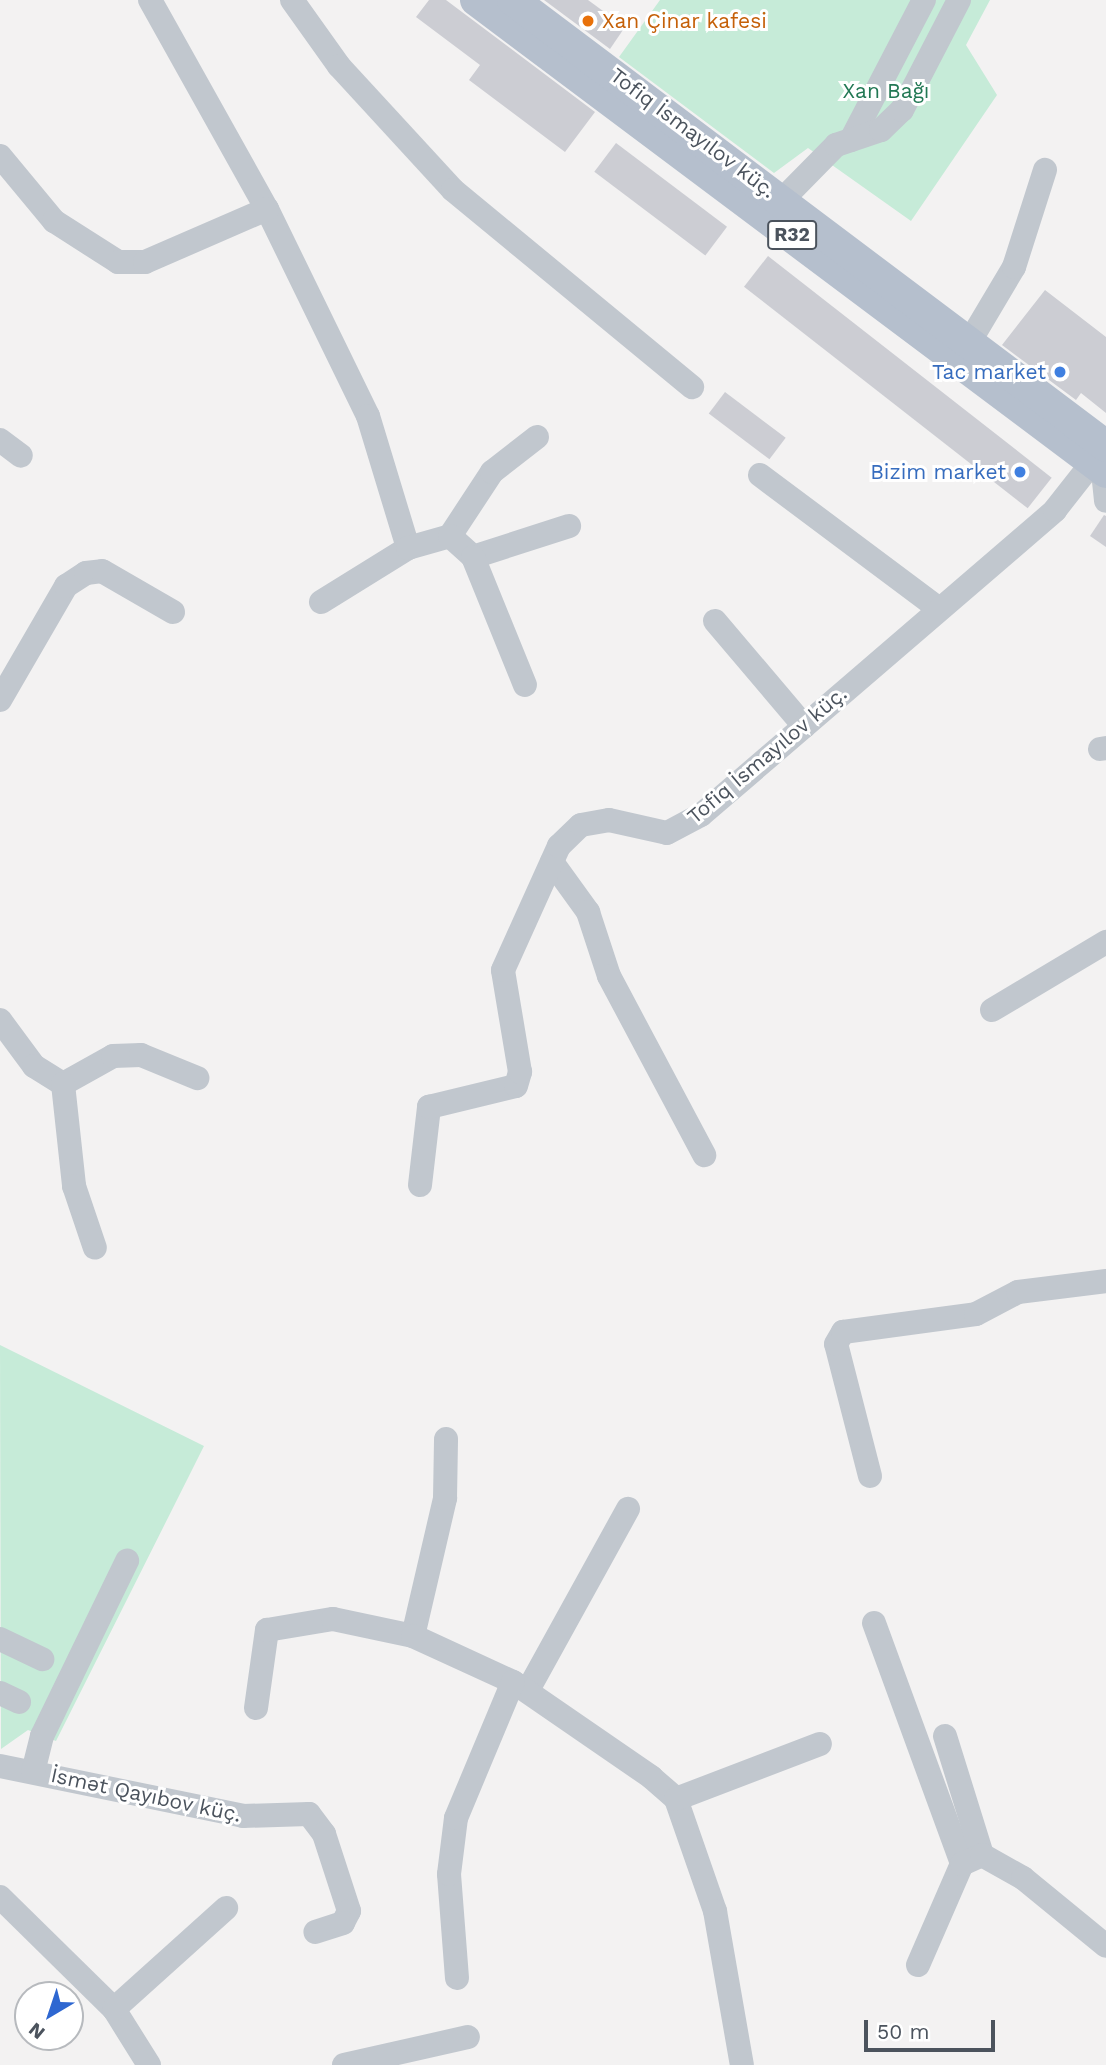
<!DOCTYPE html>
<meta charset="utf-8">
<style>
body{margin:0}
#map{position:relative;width:1106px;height:2065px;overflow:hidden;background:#f3f2f2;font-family:"Work Sans",sans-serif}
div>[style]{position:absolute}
.green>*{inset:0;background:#c6ebd8}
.building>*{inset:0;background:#cccdd3;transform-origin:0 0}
.minor>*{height:24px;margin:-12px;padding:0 12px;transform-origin:12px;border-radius:12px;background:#c1c7ce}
.major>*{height:32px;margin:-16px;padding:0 16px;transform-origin:16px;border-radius:16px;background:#b5bfcd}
.dots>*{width:19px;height:19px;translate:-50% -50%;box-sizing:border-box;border:4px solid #fff;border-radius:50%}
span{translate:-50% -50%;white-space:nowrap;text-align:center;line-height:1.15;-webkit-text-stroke:6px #fff;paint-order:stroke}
.shield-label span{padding:2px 5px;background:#fff;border:2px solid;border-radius:5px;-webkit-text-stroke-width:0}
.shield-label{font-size:19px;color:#4b535d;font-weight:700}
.food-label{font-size:21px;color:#c56008}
.left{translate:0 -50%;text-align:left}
.park-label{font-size:21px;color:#227854}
.street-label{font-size:21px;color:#4b535d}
.shop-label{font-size:21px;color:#366cbe}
.right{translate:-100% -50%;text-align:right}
.north{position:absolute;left:14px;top:1981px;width:70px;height:70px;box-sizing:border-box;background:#fff;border:2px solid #b7babe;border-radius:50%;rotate:219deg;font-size:19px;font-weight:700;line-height:28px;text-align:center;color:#4b535d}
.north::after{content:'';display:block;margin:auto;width:24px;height:32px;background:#2e67d1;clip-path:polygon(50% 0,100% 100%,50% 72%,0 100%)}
.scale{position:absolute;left:864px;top:2020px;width:131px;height:32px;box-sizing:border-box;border:4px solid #4b535d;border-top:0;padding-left:9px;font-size:21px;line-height:24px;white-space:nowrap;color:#4b535d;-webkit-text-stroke:5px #fff;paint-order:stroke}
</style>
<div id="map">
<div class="green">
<div style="clip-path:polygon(660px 0,990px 0,966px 45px,997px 95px,911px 221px,808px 148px,774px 173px,619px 57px)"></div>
<div style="clip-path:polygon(0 1345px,204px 1446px,56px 1741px,28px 1730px,1px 1749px)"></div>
</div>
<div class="building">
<div style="clip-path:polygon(429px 0,446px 0,595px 112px,565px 152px,469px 80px,480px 65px,416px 17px)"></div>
<div style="clip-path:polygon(544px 0,588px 0,625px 27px,610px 49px)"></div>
<div style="left:616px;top:143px;width:139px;height:36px;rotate:37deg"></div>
<div style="left:768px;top:256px;width:360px;height:39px;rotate:38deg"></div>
<div style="clip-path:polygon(1045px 290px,1106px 337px,1106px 413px,1081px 393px,1076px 400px,1002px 345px)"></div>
<div style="left:725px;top:392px;width:76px;height:27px;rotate:37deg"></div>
<div style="clip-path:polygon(1104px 515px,1106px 516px,1106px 547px,1090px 536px)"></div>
</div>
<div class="minor">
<div style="left:150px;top:0;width:240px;rotate:60.8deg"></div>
<div style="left:267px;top:209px;width:230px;rotate:64deg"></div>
<div style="left:368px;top:416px;width:138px;rotate:73.1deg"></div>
<div style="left:292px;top:0;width:81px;rotate:54.5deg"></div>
<div style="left:339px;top:66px;width:168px;rotate:47.4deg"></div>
<div style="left:453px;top:190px;width:310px;rotate:39.5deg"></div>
<div style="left:851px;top:140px;width:158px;rotate:-62.5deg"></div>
<div style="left:0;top:156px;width:85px;rotate:50.3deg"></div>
<div style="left:54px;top:221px;width:76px;rotate:32.6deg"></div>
<div style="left:118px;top:262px;width:27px"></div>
<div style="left:145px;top:262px;width:133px;rotate:-23.5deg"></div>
<div style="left:782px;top:200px;width:77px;rotate:-45.5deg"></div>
<div style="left:836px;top:145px;width:47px;rotate:-18.4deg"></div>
<div style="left:881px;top:130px;width:29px;rotate:-44deg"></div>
<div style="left:902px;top:110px;width:124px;rotate:-62.6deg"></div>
<div style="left:970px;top:341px;width:86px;rotate:-59.3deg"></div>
<div style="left:1014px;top:267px;width:102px;rotate:-72.3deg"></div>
<div style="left:0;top:440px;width:26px;rotate:37deg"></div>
<div style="left:1103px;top:472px;width:29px;rotate:84deg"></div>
<div style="left:760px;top:475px;width:224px;rotate:36.8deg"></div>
<div style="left:450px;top:536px;width:77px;rotate:-56.7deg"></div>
<div style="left:492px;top:472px;width:57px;rotate:-37.9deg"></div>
<div style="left:473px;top:557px;width:101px;rotate:-17.9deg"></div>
<div style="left:321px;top:602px;width:102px;rotate:-31.8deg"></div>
<div style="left:408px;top:548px;width:44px;rotate:-15.9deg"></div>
<div style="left:450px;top:536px;width:31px;rotate:42deg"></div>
<div style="left:473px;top:557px;width:138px;rotate:67.9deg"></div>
<div style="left:715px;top:621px;width:138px;rotate:49.7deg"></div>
<div style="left:0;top:700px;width:132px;rotate:-59.9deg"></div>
<div style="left:66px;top:586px;width:24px;rotate:-33deg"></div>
<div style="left:86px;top:573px;width:16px;rotate:-7deg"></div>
<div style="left:102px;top:571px;width:82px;rotate:30deg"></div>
<div style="left:1100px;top:749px;width:6px;rotate:-9deg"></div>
<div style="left:552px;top:862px;width:62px;rotate:54.2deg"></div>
<div style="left:588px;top:912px;width:67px;rotate:71.8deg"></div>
<div style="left:609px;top:976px;width:203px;rotate:62deg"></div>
<div style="left:992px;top:1010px;width:133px;rotate:-30.8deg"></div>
<div style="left:0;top:1020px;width:57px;rotate:53.5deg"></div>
<div style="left:34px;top:1066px;width:34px;rotate:32deg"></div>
<div style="left:63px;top:1084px;width:57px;rotate:-29.2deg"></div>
<div style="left:113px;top:1056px;width:28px;rotate:-2deg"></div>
<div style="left:141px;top:1055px;width:61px;rotate:22.3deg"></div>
<div style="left:63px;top:1084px;width:103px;rotate:83.8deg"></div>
<div style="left:74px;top:1186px;width:65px;rotate:71.3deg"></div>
<div style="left:420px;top:1185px;width:79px;rotate:-83.4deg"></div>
<div style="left:429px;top:1107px;width:89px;rotate:-13.6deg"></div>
<div style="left:516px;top:1086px;width:15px;rotate:-74deg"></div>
<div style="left:520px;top:1072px;width:103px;rotate:-99.5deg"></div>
<div style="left:503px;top:970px;width:136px;rotate:-65.7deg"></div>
<div style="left:559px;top:846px;width:30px;rotate:-44deg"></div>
<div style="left:581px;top:825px;width:28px;rotate:-10deg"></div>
<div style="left:609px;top:820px;width:59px;rotate:12.6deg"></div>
<div style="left:667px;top:833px;width:38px;rotate:-28deg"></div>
<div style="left:701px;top:815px;width:467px;rotate:-40.7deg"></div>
<div style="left:1055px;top:510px;width:78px;rotate:-51.8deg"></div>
<div style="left:870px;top:1476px;width:136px;rotate:-104.4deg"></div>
<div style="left:836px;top:1344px;width:14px;rotate:-60deg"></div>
<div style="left:843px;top:1332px;width:134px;rotate:-7.7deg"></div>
<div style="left:976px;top:1314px;width:47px;rotate:-27.6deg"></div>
<div style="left:1018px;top:1292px;width:89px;rotate:-7.1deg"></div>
<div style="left:874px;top:1623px;width:257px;rotate:69.9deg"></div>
<div style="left:413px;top:1636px;width:142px;rotate:-76.9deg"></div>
<div style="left:445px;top:1498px;width:59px;rotate:-89deg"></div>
<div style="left:0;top:1639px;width:47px;rotate:25.5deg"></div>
<div style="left:528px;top:1690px;width:207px;rotate:-61.1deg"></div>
<div style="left:0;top:1693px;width:21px;rotate:25deg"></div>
<div style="left:256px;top:1708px;width:79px;rotate:-82deg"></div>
<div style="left:267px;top:1630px;width:67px;rotate:-9.5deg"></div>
<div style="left:333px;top:1619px;width:82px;rotate:12deg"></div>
<div style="left:413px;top:1636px;width:110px;rotate:24.7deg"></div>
<div style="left:513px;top:1682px;width:168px;rotate:34.5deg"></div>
<div style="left:651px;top:1777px;width:33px;rotate:41deg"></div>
<div style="left:676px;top:1799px;width:119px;rotate:70.8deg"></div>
<div style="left:715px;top:1911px;width:156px;rotate:80.1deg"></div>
<div style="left:945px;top:1736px;width:125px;rotate:72.7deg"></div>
<div style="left:0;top:1766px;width:248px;rotate:11.6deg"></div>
<div style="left:243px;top:1816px;width:66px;rotate:-1.7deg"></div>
<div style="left:309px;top:1814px;width:25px;rotate:53deg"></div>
<div style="left:324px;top:1834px;width:81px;rotate:72deg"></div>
<div style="left:349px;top:1911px;width:13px;rotate:117deg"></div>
<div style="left:343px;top:1923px;width:29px;rotate:162deg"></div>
<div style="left:33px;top:1772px;width:37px;rotate:-76deg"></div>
<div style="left:42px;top:1736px;width:195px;rotate:-64.1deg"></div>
<div style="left:676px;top:1799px;width:154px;rotate:-20.9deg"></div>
<div style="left:0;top:1897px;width:160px;rotate:44.5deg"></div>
<div style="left:114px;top:2009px;width:66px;rotate:58deg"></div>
<div style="left:918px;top:1965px;width:110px;rotate:-66.5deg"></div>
<div style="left:962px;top:1864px;width:22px;rotate:-24deg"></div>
<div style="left:982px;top:1855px;width:47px;rotate:29.3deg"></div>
<div style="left:1023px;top:1878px;width:107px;rotate:39.3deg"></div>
<div style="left:457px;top:1978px;width:104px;rotate:-94.4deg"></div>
<div style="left:449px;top:1874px;width:56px;rotate:-82.9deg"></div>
<div style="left:456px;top:1818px;width:147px;rotate:-67.3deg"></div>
<div style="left:114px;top:2009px;width:151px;rotate:-42deg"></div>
<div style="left:344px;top:2065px;width:127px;rotate:-12.7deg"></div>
</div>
<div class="major">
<div style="left:476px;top:0;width:787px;rotate:36.84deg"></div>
<div style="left:513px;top:0;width:742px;rotate:36.95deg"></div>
</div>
<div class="dots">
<div style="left:588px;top:21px;background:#e8710a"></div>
<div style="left:1060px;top:372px;background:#3f7fe0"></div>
<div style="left:1020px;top:472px;background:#3f7fe0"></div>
</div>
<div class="shield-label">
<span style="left:792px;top:235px">R32</span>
</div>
<div class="food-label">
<span class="left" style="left:602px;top:21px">Xan Çinar kafesi</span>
</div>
<div class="park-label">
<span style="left:886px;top:91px">Xan Bağı</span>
</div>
<div class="street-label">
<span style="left:693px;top:133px;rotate:37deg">Tofiq İsmayılov küç.</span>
<span style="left:767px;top:755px;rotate:-40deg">Tofiq İsmayılov küç.</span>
<span style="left:146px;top:1795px;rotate:12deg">İsmət Qayıbov küç.</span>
</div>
<div class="shop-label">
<span class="right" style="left:1046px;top:372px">Tac market</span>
<span class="right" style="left:1006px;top:472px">Bizim market</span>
</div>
<div class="north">N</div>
<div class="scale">50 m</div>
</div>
